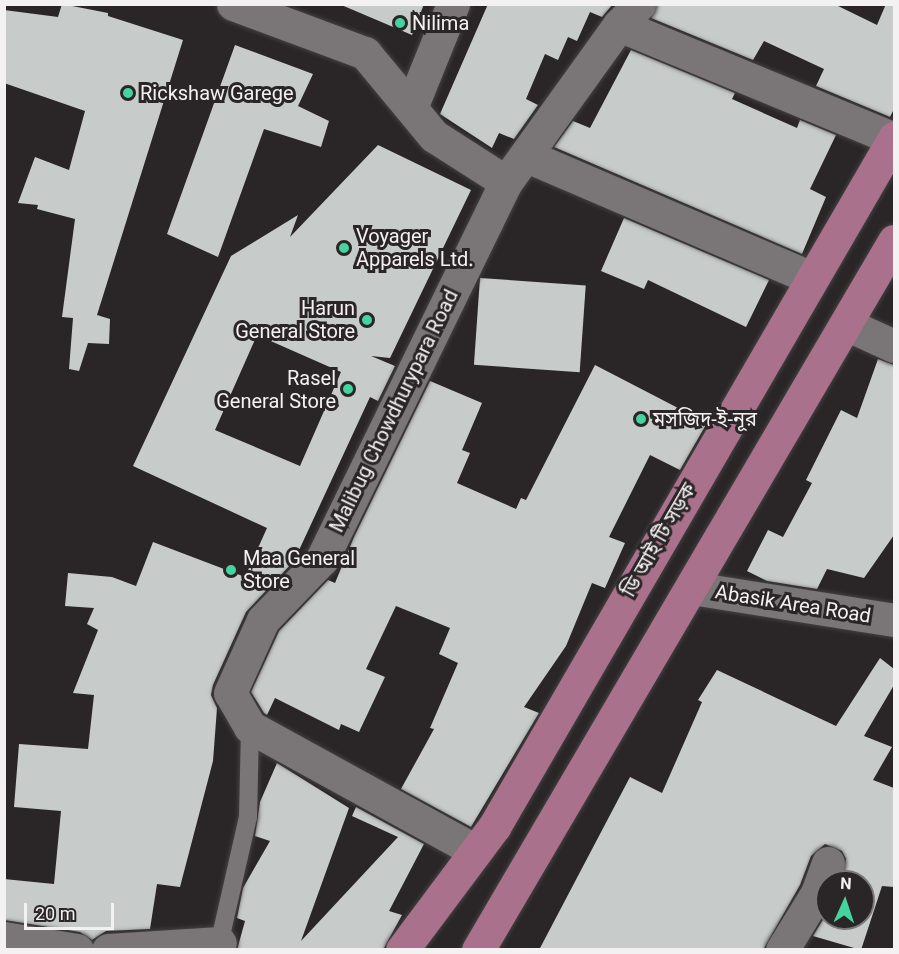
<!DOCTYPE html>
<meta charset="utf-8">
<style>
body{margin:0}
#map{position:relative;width:899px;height:954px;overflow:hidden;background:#2a2627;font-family:Roboto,"Noto Sans Bengali",sans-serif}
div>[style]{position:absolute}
.building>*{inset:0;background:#c7ccca;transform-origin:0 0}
.roads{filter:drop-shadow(0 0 2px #444142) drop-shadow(0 0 2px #444142)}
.lane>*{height:18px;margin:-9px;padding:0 9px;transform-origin:9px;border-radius:9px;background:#7a7577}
.street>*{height:33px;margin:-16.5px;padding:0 16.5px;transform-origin:16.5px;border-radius:16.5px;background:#7a7577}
.primary>*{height:33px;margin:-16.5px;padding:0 16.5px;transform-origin:16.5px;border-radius:16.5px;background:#a9718b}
.dots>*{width:16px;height:16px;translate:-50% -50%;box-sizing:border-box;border:3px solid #2a2627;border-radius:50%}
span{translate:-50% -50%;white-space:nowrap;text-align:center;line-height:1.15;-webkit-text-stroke:6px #2a2627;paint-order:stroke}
.poi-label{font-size:20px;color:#f4f1f2}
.left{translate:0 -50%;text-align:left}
.right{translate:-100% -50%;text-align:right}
.street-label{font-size:20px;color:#f4f1f2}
.frame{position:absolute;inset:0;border:6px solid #f4f1f2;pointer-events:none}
.north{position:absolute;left:815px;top:870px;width:60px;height:60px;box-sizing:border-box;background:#2a2627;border:2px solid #7b7778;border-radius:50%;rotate:3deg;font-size:16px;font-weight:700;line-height:24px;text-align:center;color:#f4f1f2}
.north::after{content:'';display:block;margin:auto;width:21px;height:27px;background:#44d49f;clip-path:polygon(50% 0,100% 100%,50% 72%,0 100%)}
.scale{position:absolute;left:24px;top:903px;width:90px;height:27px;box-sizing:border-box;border:3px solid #f4f1f2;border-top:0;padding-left:8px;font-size:18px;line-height:21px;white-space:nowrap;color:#f4f1f2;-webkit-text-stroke:4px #2a2627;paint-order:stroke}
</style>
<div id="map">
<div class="building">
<div style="clip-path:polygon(62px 4px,108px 13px,108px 16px,183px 40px,97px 315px,110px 319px,109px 344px,88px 343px,79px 371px,69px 369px,73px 318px,62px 317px,75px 219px,37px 209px,38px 205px,18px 203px,35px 157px,69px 170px,85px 111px,4px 83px,4px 10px,58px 17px)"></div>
<div style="clip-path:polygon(339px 4px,424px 4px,412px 35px)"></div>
<div style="clip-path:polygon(488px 4px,613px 4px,602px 17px,590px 12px,577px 41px,568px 37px,558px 60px,545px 54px,526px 99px,538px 105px,514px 139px,499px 133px,492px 148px,440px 114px)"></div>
<div style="clip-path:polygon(657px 4px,834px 4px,877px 25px,886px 4px,894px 4px,894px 109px,890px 117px,816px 86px,824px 69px,764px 41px,753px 60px,651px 18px)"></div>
<div style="clip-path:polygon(235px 45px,313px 74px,298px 106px,329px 121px,321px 147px,264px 129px,218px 257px,167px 234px)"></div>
<div style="clip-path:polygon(631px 50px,735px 93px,732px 99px,797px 128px,800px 120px,836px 135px,810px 189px,826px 197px,802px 254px,554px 147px,573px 121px,590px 128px)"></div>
<div style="clip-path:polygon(evenodd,378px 145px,471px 190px,390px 358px,371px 356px,395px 366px,378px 401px,370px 397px,294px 561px,246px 612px,213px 685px,211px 695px,217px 708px,213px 761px,180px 887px,157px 884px,150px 929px,106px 931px,92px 940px,80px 932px,4px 920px,4px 879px,54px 884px,61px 811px,14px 807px,19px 744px,88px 749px,94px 695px,73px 693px,98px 630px,87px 624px,94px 608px,65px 606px,68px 573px,112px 577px,136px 586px,153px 542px,245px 577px,267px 528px,133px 466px,231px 256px,298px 215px,290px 237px,378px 145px,257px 335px,341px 372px,300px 466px,215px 430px,257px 335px)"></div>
<div style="clip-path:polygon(624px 218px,769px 280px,746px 327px,648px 280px,644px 289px,601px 271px)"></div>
<div style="left:480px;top:278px;width:106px;height:87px;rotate:4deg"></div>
<div style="clip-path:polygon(878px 359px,894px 365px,894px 535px,864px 578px,827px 569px,817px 589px,767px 581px,747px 571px,768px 530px,783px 537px,812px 483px,806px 480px,841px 410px,857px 418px)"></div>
<div style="clip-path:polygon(595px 365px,707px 423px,680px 470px,650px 455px,609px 537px,625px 543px,605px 588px,592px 583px,566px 646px,524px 707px,539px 713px,471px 827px,401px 789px,434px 729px,430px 728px,458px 663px,439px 654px,450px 628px,396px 606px,366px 669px,385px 677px,359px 732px,341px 724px,339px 730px,275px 698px,267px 715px,264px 713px,251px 692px,279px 631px,328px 580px,335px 583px,354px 537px,430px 381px,482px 403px,462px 450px,470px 453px,457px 483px,516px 509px,521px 498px,526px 500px)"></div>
<div style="clip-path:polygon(880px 658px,894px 669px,894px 685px,864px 736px,892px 747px,873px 780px,894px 788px,894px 887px,882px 886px,861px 950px,813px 936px,827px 913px,827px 918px,863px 918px,863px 882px,841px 882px,846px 859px,842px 851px,825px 844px,811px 856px,800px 885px,763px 950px,539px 950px,630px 777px,662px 793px,702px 702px,698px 700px,717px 670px,836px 726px)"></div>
<div style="clip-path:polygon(277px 763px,349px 808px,301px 941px,398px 837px,352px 816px,356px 807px,424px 844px,389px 911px,402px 915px,383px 950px,237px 950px,245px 921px,237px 918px,243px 888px,270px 841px,255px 836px,260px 802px)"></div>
</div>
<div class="roads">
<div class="lane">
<div style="left:218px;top:949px;width:135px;rotate:-77.2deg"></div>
<div style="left:248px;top:817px;width:90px;rotate:-88.7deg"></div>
</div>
<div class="street">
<div style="left:233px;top:4px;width:141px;rotate:20.4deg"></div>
<div style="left:365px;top:53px;width:108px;rotate:50.3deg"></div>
<div style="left:434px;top:136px;width:85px;rotate:32.6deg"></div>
<div style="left:619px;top:25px;width:298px;rotate:22.5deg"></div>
<div style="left:411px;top:108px;width:112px;rotate:-68deg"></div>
<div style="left:527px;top:156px;width:309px;rotate:23.2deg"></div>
<div style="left:846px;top:324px;width:53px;rotate:24.6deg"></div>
<div style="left:692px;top:588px;width:205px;rotate:9deg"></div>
<div style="left:474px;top:850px;width:256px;rotate:-151.2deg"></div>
<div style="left:250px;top:727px;width:39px;rotate:-120deg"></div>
<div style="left:230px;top:693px;width:80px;rotate:-65.7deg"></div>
<div style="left:263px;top:620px;width:85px;rotate:-46deg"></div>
<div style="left:322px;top:559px;width:420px;rotate:-64deg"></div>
<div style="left:506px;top:182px;width:193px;rotate:-54.3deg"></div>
<div style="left:619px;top:25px;width:29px;rotate:-46deg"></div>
<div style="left:4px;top:938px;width:74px;rotate:9.3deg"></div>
<div style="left:108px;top:950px;width:112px;rotate:-3.6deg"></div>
<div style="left:782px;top:950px;width:67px;rotate:-58.4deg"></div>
<div style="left:817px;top:893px;width:32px;rotate:-70deg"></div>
</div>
<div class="primary">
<div style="left:402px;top:950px;width:154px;rotate:-53.2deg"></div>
<div style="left:494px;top:827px;width:797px;rotate:-59.86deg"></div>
<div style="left:478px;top:950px;width:822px;rotate:-59.6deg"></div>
</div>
</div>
<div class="dots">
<div style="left:400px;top:23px;background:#44d49f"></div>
<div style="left:128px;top:93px;background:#44d49f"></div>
<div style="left:344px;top:248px;background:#44d49f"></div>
<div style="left:367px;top:320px;background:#44d49f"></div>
<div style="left:348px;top:389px;background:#44d49f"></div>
<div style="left:641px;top:419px;background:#44d49f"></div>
<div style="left:231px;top:570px;background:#44d49f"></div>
</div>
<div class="poi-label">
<span class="left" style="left:412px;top:23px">Nilima</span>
<span class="left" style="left:140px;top:93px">Rickshaw Garege</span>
<span class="left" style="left:356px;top:248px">Voyager<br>Apparels Ltd.</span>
<span class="right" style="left:355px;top:320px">Harun<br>General Store</span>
<span class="right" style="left:336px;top:390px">Rasel<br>General Store</span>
<span class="left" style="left:653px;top:419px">মসজিদ-ই-নূর</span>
<span class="left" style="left:243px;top:570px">Maa General<br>Store</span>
</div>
<div class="street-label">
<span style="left:394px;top:411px;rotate:-64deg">Malibug Chowdhurypara Road</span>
<span style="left:659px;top:540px;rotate:-60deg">ডি আই টি সড়ক</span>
<span style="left:793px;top:604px;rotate:9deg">Abasik Area Road</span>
</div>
<div class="frame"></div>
<div class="north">N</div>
<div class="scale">20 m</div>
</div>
